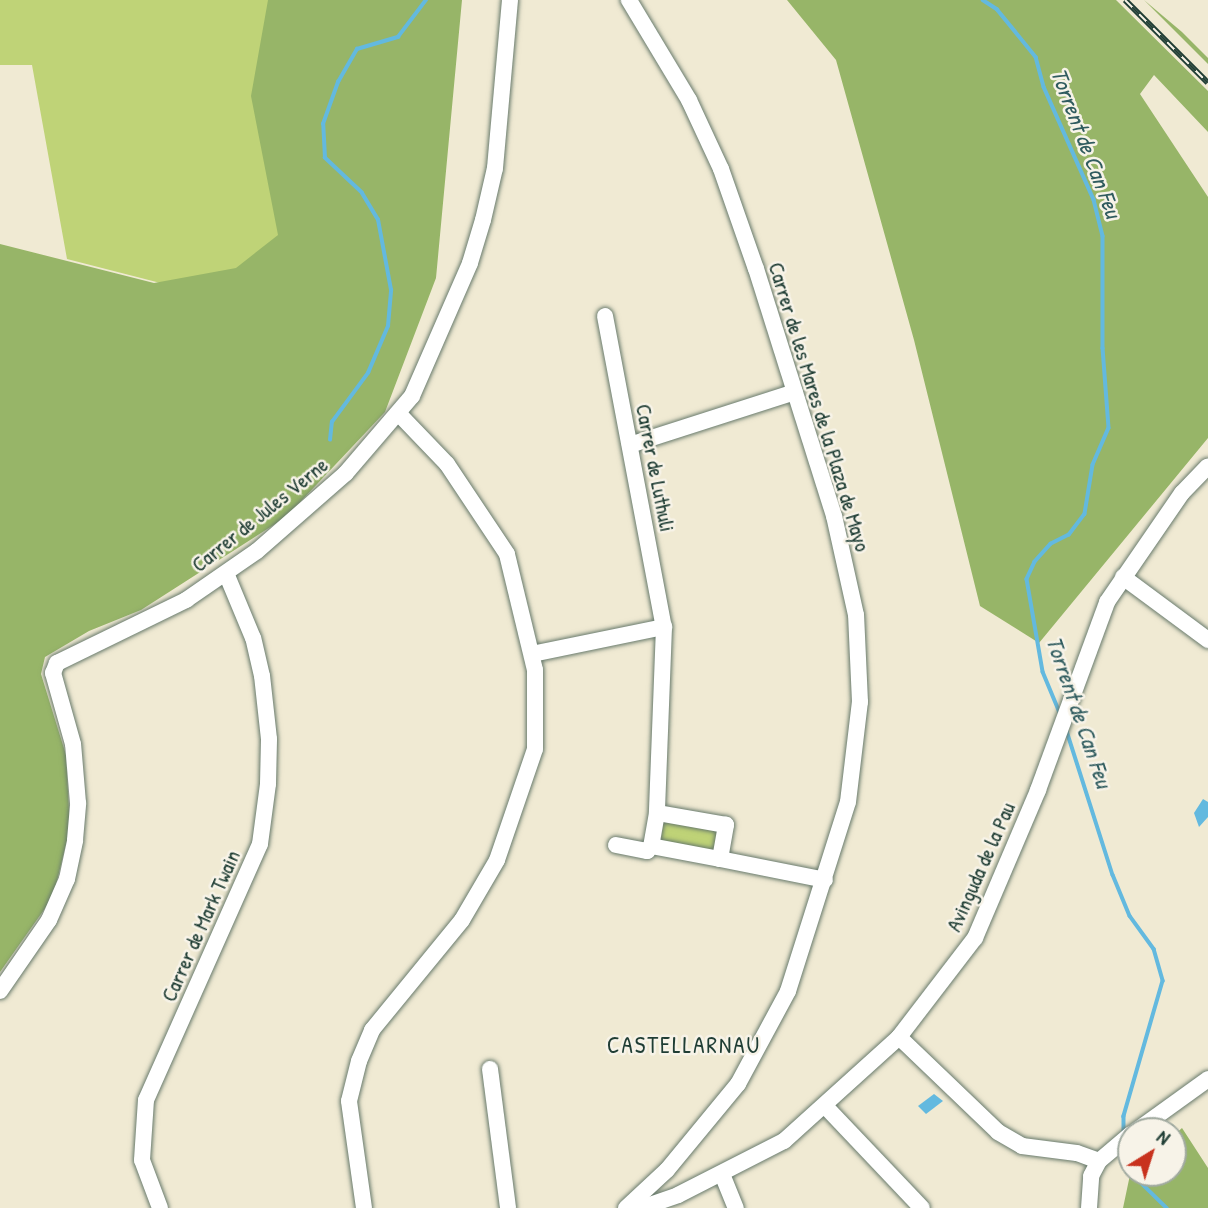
<!DOCTYPE html>
<style>
body{margin:0}
#map{position:relative;width:1208px;height:1208px;overflow:hidden;background:#f0ead3;font-family:"Patrick Hand",sans-serif}
div>[style]{position:absolute}
.green>*{inset:0;background:#bfd377;transform-origin:0 0}
.forest>*{inset:0;background:#97b568}
.water>*{inset:0;background:#63b9df}
.stream>*{height:3.5px;margin:-1.75px;padding:0 1.75px;transform-origin:1.75px;border-radius:1.75px;background:#63b9df}
.roads{filter:drop-shadow(0 0 2px #687a6c) drop-shadow(0 0 2px #687a6c)}
.minor>*{height:16px;margin:-8px;padding:0 8px;transform-origin:8px;border-radius:8px;background:#fff}
.rail>*{height:6px;margin-top:-3px;transform-origin:0;background:repeating-linear-gradient(90deg,#f7f3e8 0 10px,#1f3d34 0 20px);box-sizing:border-box;border-block:2px solid #1f3d34}
span{translate:-50% -50%;white-space:nowrap;text-align:center;line-height:1.15;-webkit-text-stroke:5px #f7f3e8;paint-order:stroke}
.street-label{font-size:21px;color:#1f3d34}
.water-label{font-size:23px;color:#305c5f;font-style:italic}
.neighbourhood-label{font-size:23px;color:#1f3d34;letter-spacing:2px}
.north{position:absolute;left:1117px;top:1117px;width:70px;height:70px;box-sizing:border-box;background:#f7f3e8;border:2px solid #a1aaa0;border-radius:50%;rotate:38deg;font-size:19px;font-weight:700;line-height:28px;text-align:center;color:#1f3d34}
.north::after{content:'';display:block;margin:auto;width:24px;height:32px;background:#c8321e;clip-path:polygon(50% 0,100% 100%,50% 72%,0 100%)}
</style>
<div id="map">
<div class="green">
<div style="clip-path:polygon(0 0,286px 0,282px 247px,264px 262px,176px 287px,67px 259px,32px 65px,0 65px)"></div>
<div style="left:664px;top:820px;width:56px;height:24px;rotate:9deg"></div>
</div>
<div class="forest">
<div style="clip-path:polygon(268px 0,462px 0,436px 278px,385px 412px,286px 517px,141px 610px,89px 631px,45px 657px,41px 674px,66px 755px,70px 828px,53px 897px,0 972px,0 244px,154px 283px,236px 268px,278px 235px,251px 96px)"></div>
<div style="clip-path:polygon(787px 0,1116px 0,1208px 91px,1208px 132px,1154px 75px,1140px 94px,1208px 197px,1208px 438px,1039px 643px,980px 606px,914px 340px,836px 60px)"></div>
<div style="clip-path:polygon(1144px 0,1182px 32px,1208px 58px,1208px 64px)"></div>
<div style="clip-path:polygon(1182px 1128px,1208px 1168px,1208px 1208px,1123px 1208px,1131px 1170px,1173px 1173px,1173px 1136px)"></div>
</div>
<div class="water">
<div style="clip-path:polygon(1203px 799px,1208px 802px,1208px 817px,1199px 827px,1194px 813px)"></div>
<div style="clip-path:polygon(934px 1094px,943px 1101px,926px 1114px,918px 1106px)"></div>
</div>
<div class="stream">
<div style="left:983px;top:0;width:17px;rotate:33deg"></div>
<div style="left:997px;top:9px;width:62px;rotate:50.9deg"></div>
<div style="left:1036px;top:57px;width:31px;rotate:75deg"></div>
<div style="left:1044px;top:87px;width:124px;rotate:66.1deg"></div>
<div style="left:1094px;top:200px;width:37px;rotate:76deg"></div>
<div style="left:1103px;top:236px;width:112px;rotate:90deg"></div>
<div style="left:1103px;top:348px;width:80px;rotate:85.7deg"></div>
<div style="left:1109px;top:428px;width:40px;rotate:113.4deg"></div>
<div style="left:1093px;top:465px;width:50px;rotate:99.3deg"></div>
<div style="left:1085px;top:514px;width:26px;rotate:127deg"></div>
<div style="left:1069px;top:535px;width:20px;rotate:153deg"></div>
<div style="left:1051px;top:544px;width:24px;rotate:132deg"></div>
<div style="left:1035px;top:562px;width:19px;rotate:115deg"></div>
<div style="left:1027px;top:579px;width:94px;rotate:80.2deg"></div>
<div style="left:1043px;top:672px;width:47px;rotate:67.3deg"></div>
<div style="left:330px;top:440px;width:18px;rotate:-84deg"></div>
<div style="left:332px;top:422px;width:61px;rotate:-53.7deg"></div>
<div style="left:368px;top:373px;width:51px;rotate:-66.9deg"></div>
<div style="left:388px;top:326px;width:36px;rotate:-85deg"></div>
<div style="left:391px;top:290px;width:71px;rotate:-100.5deg"></div>
<div style="left:378px;top:220px;width:31px;rotate:-121deg"></div>
<div style="left:362px;top:193px;width:51px;rotate:-136.6deg"></div>
<div style="left:325px;top:158px;width:34px;rotate:-93deg"></div>
<div style="left:323px;top:124px;width:45px;rotate:-70.3deg"></div>
<div style="left:338px;top:82px;width:38px;rotate:-60deg"></div>
<div style="left:357px;top:49px;width:43px;rotate:-16.3deg"></div>
<div style="left:398px;top:37px;width:46px;rotate:-52.9deg"></div>
<div style="left:1066px;top:728px;width:154px;rotate:72.3deg"></div>
<div style="left:1113px;top:875px;width:44px;rotate:67.5deg"></div>
<div style="left:1130px;top:916px;width:41px;rotate:54deg"></div>
<div style="left:1154px;top:949px;width:33px;rotate:74deg"></div>
<div style="left:1163px;top:981px;width:141px;rotate:106.1deg"></div>
<div style="left:1124px;top:1116px;width:16px;rotate:90deg"></div>
<div style="left:1123px;top:1147px;width:21px;rotate:82deg"></div>
<div style="left:1126px;top:1168px;width:57px;rotate:44.3deg"></div>
</div>
<div class="roads">
<div class="minor">
<div style="left:605px;top:316px;width:317px;rotate:79.3deg"></div>
<div style="left:664px;top:627px;width:186px;rotate:92.2deg"></div>
<div style="left:657px;top:813px;width:34px;rotate:100deg"></div>
<div style="left:651px;top:846px;width:70px;rotate:10.7deg"></div>
<div style="left:720px;top:859px;width:35px;rotate:-80deg"></div>
<div style="left:726px;top:825px;width:70px;rotate:-170.1deg"></div>
<div style="left:630px;top:445px;width:173px;rotate:-17.8deg"></div>
<div style="left:1123px;top:577px;width:106px;rotate:36.5deg"></div>
<div style="left:532px;top:654px;width:135px;rotate:-11.6deg"></div>
<div style="left:616px;top:845px;width:32px;rotate:11deg"></div>
<div style="left:647px;top:851px;width:6px;rotate:-51deg"></div>
<div style="left:720px;top:859px;width:107px;rotate:11.3deg"></div>
<div style="left:0;top:991px;width:86px;rotate:-55.4deg"></div>
<div style="left:49px;top:920px;width:45px;rotate:-66.3deg"></div>
<div style="left:67px;top:879px;width:40px;rotate:-78deg"></div>
<div style="left:75px;top:840px;width:37px;rotate:-85deg"></div>
<div style="left:78px;top:803px;width:59px;rotate:-94.8deg"></div>
<div style="left:73px;top:744px;width:74px;rotate:-105.7deg"></div>
<div style="left:53px;top:673px;width:11px;rotate:-68deg"></div>
<div style="left:57px;top:663px;width:144px;rotate:-26deg"></div>
<div style="left:186px;top:600px;width:86px;rotate:-34.6deg"></div>
<div style="left:257px;top:551px;width:118px;rotate:-41.2deg"></div>
<div style="left:346px;top:473px;width:101px;rotate:-49.4deg"></div>
<div style="left:412px;top:396px;width:145px;rotate:-66.4deg"></div>
<div style="left:470px;top:263px;width:45px;rotate:-73.2deg"></div>
<div style="left:483px;top:220px;width:53px;rotate:-77deg"></div>
<div style="left:495px;top:168px;width:169px;rotate:-84.9deg"></div>
<div style="left:899px;top:1037px;width:137px;rotate:43.8deg"></div>
<div style="left:998px;top:1132px;width:28px;rotate:30deg"></div>
<div style="left:1022px;top:1146px;width:55px;rotate:7.3deg"></div>
<div style="left:1077px;top:1153px;width:23px;rotate:20deg"></div>
<div style="left:490px;top:1069px;width:140px;rotate:82.6deg"></div>
<div style="left:826px;top:1107px;width:139px;rotate:46.5deg"></div>
<div style="left:1136px;top:1131px;width:89px;rotate:-35.8deg"></div>
<div style="left:722px;top:1174px;width:37px;rotate:68deg"></div>
<div style="left:160px;top:1208px;width:51px;rotate:-110.6deg"></div>
<div style="left:142px;top:1160px;width:60px;rotate:-86.2deg"></div>
<div style="left:146px;top:1100px;width:280px;rotate:-66deg"></div>
<div style="left:260px;top:844px;width:61px;rotate:-82.4deg"></div>
<div style="left:268px;top:784px;width:45px;rotate:-88.7deg"></div>
<div style="left:269px;top:739px;width:63px;rotate:-96.3deg"></div>
<div style="left:262px;top:676px;width:39px;rotate:-103deg"></div>
<div style="left:253px;top:638px;width:70px;rotate:-112.6deg"></div>
<div style="left:364px;top:1208px;width:108px;rotate:-98deg"></div>
<div style="left:349px;top:1101px;width:41px;rotate:-76deg"></div>
<div style="left:359px;top:1061px;width:34px;rotate:-67deg"></div>
<div style="left:372px;top:1030px;width:142px;rotate:-50.7deg"></div>
<div style="left:462px;top:920px;width:69px;rotate:-59.7deg"></div>
<div style="left:497px;top:860px;width:117px;rotate:-71.1deg"></div>
<div style="left:535px;top:749px;width:79px;rotate:-90deg"></div>
<div style="left:535px;top:670px;width:119px;rotate:-103.6deg"></div>
<div style="left:507px;top:554px;width:108px;rotate:-123.7deg"></div>
<div style="left:447px;top:464px;width:69px;rotate:-133.8deg"></div>
<div style="left:626px;top:1208px;width:56px;rotate:-42.8deg"></div>
<div style="left:667px;top:1170px;width:112px;rotate:-50.5deg"></div>
<div style="left:738px;top:1084px;width:106px;rotate:-61.7deg"></div>
<div style="left:788px;top:991px;width:198px;rotate:-72.4deg"></div>
<div style="left:848px;top:802px;width:101px;rotate:-83.2deg"></div>
<div style="left:860px;top:702px;width:87px;rotate:-92.6deg"></div>
<div style="left:856px;top:615px;width:101px;rotate:-102.5deg"></div>
<div style="left:834px;top:516px;width:259px;rotate:-107.5deg"></div>
<div style="left:756px;top:269px;width:106px;rotate:-109.3deg"></div>
<div style="left:721px;top:169px;width:76px;rotate:-114.9deg"></div>
<div style="left:689px;top:100px;width:117px;rotate:-121deg"></div>
<div style="left:641px;top:1208px;width:39px;rotate:-19deg"></div>
<div style="left:678px;top:1195px;width:119px;rotate:-27deg"></div>
<div style="left:784px;top:1141px;width:155px;rotate:-42.1deg"></div>
<div style="left:899px;top:1037px;width:125px;rotate:-52.5deg"></div>
<div style="left:975px;top:938px;width:161px;rotate:-66.9deg"></div>
<div style="left:1038px;top:790px;width:200px;rotate:-69.8deg"></div>
<div style="left:1107px;top:602px;width:132px;rotate:-55.5deg"></div>
<div style="left:1182px;top:493px;width:37px;rotate:-46deg"></div>
<div style="left:1089px;top:1208px;width:32px;rotate:-86deg"></div>
<div style="left:1091px;top:1176px;width:17px;rotate:-62deg"></div>
<div style="left:1099px;top:1161px;width:42px;rotate:-40.2deg"></div>
</div>
</div>
<div class="rail">
<div style="left:1125px;top:0;width:117px;rotate:45deg"></div>
</div>
<div class="street-label">
<span style="left:819px;top:407px;rotate:73deg">Carrer de les Mares de la Plaza de Mayo</span>
<span style="left:655px;top:468px;rotate:79deg">Carrer de Luthuli</span>
<span style="left:260px;top:515px;rotate:-39deg">Carrer de Jules Verne</span>
<span style="left:981px;top:867px;rotate:-66deg">Avinguda de la Pau</span>
<span style="left:201px;top:926px;rotate:-66deg">Carrer de Mark Twain</span>
</div>
<div class="water-label">
<span style="left:1086px;top:143px;rotate:69deg">Torrent de Can Feu</span>
<span style="left:1079px;top:712px;rotate:71deg">Torrent de Can Feu</span>
</div>
<div class="neighbourhood-label">
<span style="left:684px;top:1045px">CASTELLARNAU</span>
</div>
<div class="north">N</div>
</div>
